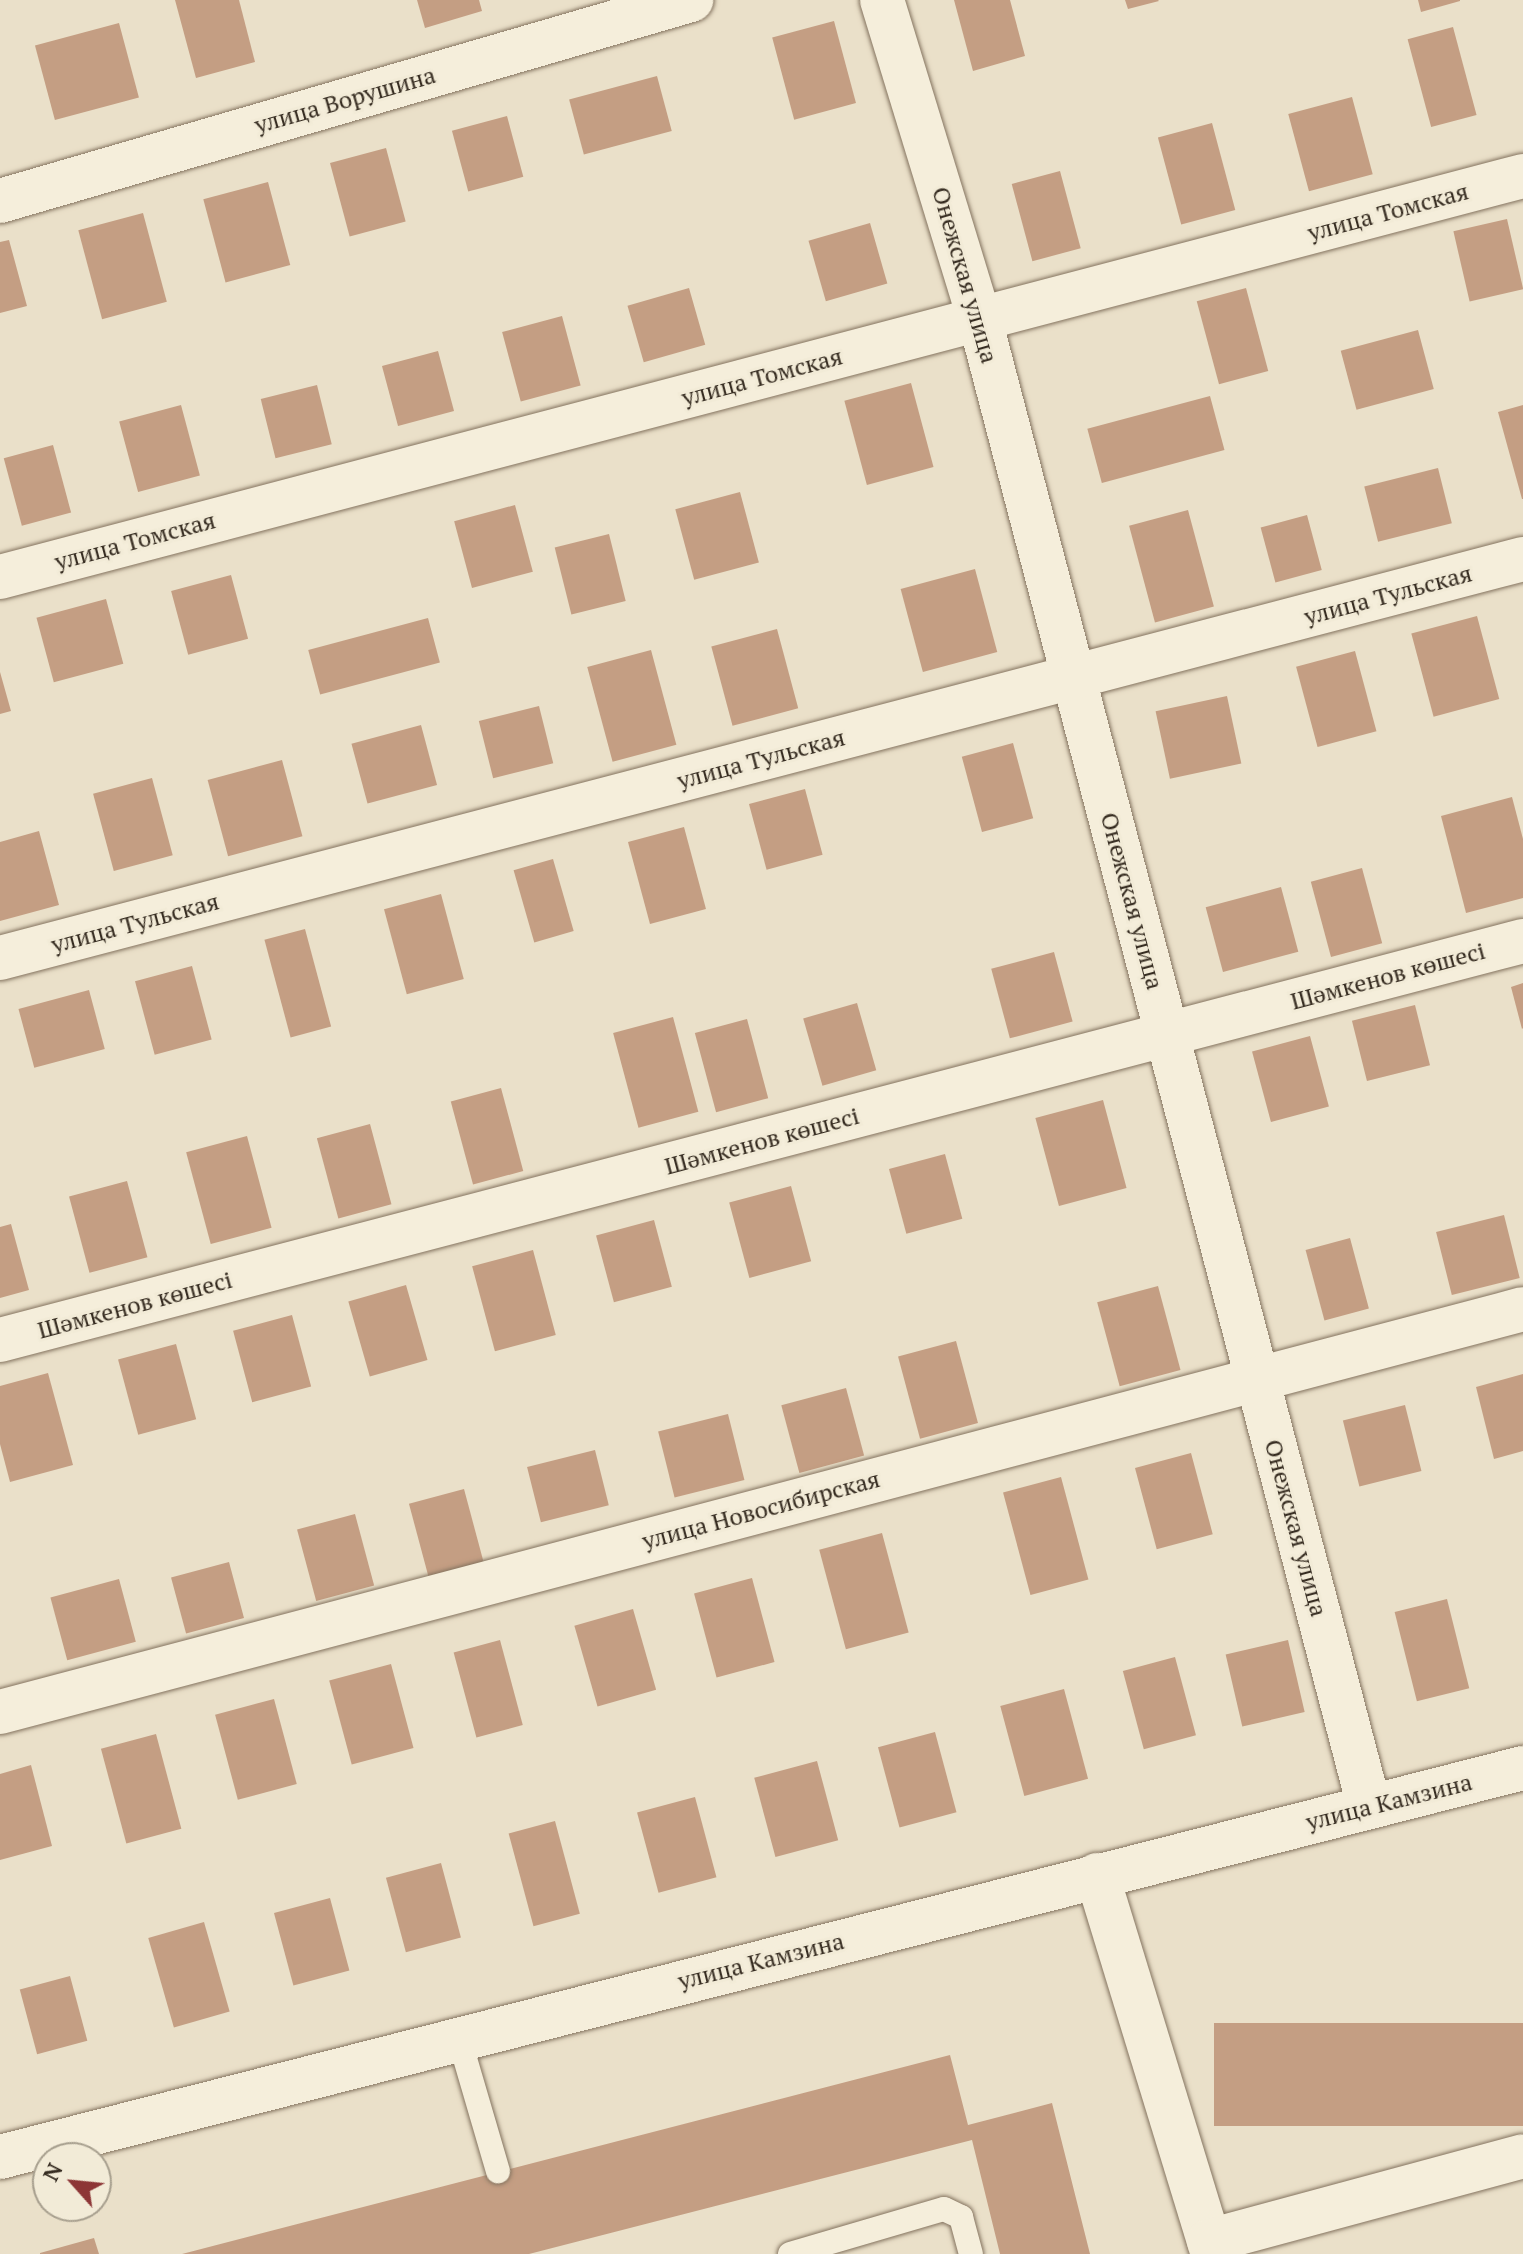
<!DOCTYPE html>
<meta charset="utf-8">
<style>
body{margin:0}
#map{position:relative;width:1523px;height:2254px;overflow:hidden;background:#eae0c9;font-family:"PT Serif",serif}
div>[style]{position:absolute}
.building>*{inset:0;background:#c49e83;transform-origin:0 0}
.roads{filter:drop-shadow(0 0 2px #84735f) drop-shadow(0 0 2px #84735f)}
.service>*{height:24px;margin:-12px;padding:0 12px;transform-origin:12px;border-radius:12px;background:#f5eedb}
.minor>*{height:44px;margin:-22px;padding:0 22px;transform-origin:22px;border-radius:22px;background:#f5eedb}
.secondary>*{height:44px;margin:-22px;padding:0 22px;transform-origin:22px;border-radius:22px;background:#f5eedb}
span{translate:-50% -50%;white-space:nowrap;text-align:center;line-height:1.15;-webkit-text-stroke:6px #f2ebd7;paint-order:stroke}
.street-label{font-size:24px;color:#362c21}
.north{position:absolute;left:32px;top:2142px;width:80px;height:80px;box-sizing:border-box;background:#f2ebd7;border:2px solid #a79f8e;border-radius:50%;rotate:297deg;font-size:22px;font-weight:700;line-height:32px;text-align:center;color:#362c21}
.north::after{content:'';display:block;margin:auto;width:28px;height:36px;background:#8d3636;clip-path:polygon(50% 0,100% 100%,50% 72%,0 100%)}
</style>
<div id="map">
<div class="building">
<div style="clip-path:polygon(175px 0,239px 0,255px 62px,196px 78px)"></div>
<div style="clip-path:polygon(417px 0,479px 0,482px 11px,425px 28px)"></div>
<div style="clip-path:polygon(954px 0,1010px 0,1025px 56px,973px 71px)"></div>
<div style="clip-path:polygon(1125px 0,1158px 0,1159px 1px,1128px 9px)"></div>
<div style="clip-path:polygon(1418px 0,1460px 0,1460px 1px,1421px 12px)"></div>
<div style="left:834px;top:21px;width:85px;height:64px;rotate:75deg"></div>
<div style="left:119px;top:23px;width:77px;height:87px;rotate:75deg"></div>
<div style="left:1453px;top:27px;width:91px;height:47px;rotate:75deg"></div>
<div style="left:657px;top:76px;width:57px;height:91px;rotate:75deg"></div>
<div style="left:1352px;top:97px;width:80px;height:66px;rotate:75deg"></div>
<div style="left:507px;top:116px;width:63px;height:57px;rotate:75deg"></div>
<div style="left:1212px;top:123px;width:90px;height:56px;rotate:75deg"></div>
<div style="left:386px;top:148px;width:76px;height:58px;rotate:75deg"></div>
<div style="left:1060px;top:171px;width:80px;height:50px;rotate:75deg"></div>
<div style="left:268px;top:182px;width:86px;height:67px;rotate:75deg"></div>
<div style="left:143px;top:213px;width:92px;height:67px;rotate:75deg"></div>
<div style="left:1507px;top:219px;width:72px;height:55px;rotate:77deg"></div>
<div style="left:870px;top:223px;width:63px;height:64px;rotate:74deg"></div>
<div style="clip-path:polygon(9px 240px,27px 306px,0 313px,0 242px)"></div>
<div style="left:689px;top:288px;width:59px;height:64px;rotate:74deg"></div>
<div style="left:1246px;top:288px;width:86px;height:51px;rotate:75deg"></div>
<div style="left:562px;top:316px;width:72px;height:62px;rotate:75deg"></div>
<div style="left:1418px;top:330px;width:61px;height:80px;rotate:75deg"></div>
<div style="left:438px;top:351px;width:62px;height:58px;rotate:75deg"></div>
<div style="left:911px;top:383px;width:87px;height:69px;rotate:75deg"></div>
<div style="left:317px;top:385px;width:61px;height:58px;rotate:76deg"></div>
<div style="left:1210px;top:396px;width:56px;height:127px;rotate:75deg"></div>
<div style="left:181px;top:405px;width:73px;height:64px;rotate:75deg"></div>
<div style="clip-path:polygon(1523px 405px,1523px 499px,1522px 499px,1498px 412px)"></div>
<div style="left:53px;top:445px;width:70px;height:51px;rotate:75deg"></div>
<div style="left:1438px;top:468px;width:57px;height:76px;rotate:76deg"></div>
<div style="left:740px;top:492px;width:73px;height:67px;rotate:75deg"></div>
<div style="left:515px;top:505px;width:69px;height:63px;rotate:75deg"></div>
<div style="left:1188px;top:510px;width:100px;height:61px;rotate:75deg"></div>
<div style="left:1307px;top:515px;width:57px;height:48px;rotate:75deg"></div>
<div style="left:609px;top:534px;width:69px;height:56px;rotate:76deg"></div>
<div style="left:975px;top:569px;width:86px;height:77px;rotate:75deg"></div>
<div style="left:231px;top:575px;width:66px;height:62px;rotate:75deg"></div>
<div style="left:106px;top:599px;width:67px;height:72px;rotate:75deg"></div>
<div style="left:1477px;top:616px;width:86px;height:68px;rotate:75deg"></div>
<div style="left:428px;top:618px;width:46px;height:124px;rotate:75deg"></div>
<div style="left:777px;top:629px;width:82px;height:68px;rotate:75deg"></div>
<div style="left:651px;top:650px;width:98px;height:66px;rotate:75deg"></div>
<div style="left:1355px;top:651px;width:83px;height:61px;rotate:75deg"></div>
<div style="clip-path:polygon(0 672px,11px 711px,0 714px)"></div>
<div style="left:1227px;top:696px;width:69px;height:73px;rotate:78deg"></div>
<div style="left:539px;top:706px;width:59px;height:62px;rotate:76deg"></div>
<div style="left:421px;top:725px;width:62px;height:72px;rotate:75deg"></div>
<div style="left:1013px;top:743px;width:78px;height:53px;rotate:75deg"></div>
<div style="left:282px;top:760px;width:79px;height:77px;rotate:75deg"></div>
<div style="left:152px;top:778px;width:80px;height:61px;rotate:75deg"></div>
<div style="left:805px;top:789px;width:68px;height:58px;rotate:75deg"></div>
<div style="clip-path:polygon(1512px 797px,1523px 839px,1523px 898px,1466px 913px,1441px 816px)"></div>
<div style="left:684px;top:827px;width:85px;height:58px;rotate:75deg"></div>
<div style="clip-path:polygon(39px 831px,59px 905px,0 921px,0 842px)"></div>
<div style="left:553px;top:859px;width:75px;height:41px;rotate:74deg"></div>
<div style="left:1362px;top:868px;width:78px;height:53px;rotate:75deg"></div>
<div style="left:1281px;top:887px;width:67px;height:78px;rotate:75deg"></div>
<div style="left:441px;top:894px;width:88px;height:59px;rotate:75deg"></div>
<div style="left:305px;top:929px;width:101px;height:42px;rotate:75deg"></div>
<div style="left:1054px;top:952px;width:72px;height:65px;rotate:75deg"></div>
<div style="left:192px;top:966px;width:76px;height:59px;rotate:75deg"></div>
<div style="clip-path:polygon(1523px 983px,1523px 1028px,1522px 1029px,1511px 987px)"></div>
<div style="left:89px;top:990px;width:61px;height:73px;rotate:75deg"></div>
<div style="left:857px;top:1003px;width:70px;height:56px;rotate:74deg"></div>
<div style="left:1415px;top:1005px;width:62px;height:65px;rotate:76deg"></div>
<div style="left:673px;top:1017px;width:98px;height:62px;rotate:75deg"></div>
<div style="left:747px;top:1019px;width:82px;height:54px;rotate:75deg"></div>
<div style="left:1310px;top:1036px;width:73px;height:60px;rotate:75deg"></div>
<div style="left:501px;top:1088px;width:86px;height:52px;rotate:75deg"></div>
<div style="left:1103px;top:1100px;width:91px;height:70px;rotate:75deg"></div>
<div style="left:370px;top:1124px;width:83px;height:55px;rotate:75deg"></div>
<div style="left:247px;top:1136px;width:95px;height:63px;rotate:75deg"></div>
<div style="left:945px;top:1154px;width:67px;height:58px;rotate:75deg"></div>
<div style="left:127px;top:1181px;width:79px;height:60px;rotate:75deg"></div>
<div style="left:791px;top:1186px;width:78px;height:64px;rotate:75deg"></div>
<div style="left:1504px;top:1215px;width:65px;height:70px;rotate:76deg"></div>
<div style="left:654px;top:1220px;width:69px;height:60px;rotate:75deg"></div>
<div style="clip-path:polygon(11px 1224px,29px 1290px,0 1298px,0 1227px)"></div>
<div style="left:1350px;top:1238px;width:73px;height:46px;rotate:75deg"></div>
<div style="left:533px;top:1250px;width:88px;height:63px;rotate:75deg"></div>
<div style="left:406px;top:1285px;width:78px;height:60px;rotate:74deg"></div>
<div style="left:1158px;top:1286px;width:87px;height:63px;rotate:75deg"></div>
<div style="left:292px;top:1315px;width:74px;height:61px;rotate:75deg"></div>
<div style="left:956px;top:1341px;width:85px;height:60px;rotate:75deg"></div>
<div style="left:176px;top:1344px;width:78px;height:60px;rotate:75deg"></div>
<div style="clip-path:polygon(48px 1373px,73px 1465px,10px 1482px,0 1444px,0 1386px)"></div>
<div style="clip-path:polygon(1523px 1374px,1523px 1451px,1494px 1459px,1476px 1387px)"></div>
<div style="left:846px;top:1388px;width:70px;height:67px;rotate:75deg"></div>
<div style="left:1405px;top:1405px;width:68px;height:64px;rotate:76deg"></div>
<div style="left:728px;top:1414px;width:68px;height:72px;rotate:76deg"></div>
<div style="left:595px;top:1450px;width:57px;height:70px;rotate:76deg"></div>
<div style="left:1191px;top:1453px;width:84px;height:58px;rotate:75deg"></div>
<div style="left:1061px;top:1477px;width:106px;height:60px;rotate:75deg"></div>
<div style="left:464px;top:1489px;width:80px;height:57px;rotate:75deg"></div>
<div style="left:355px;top:1514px;width:74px;height:60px;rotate:75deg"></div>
<div style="left:882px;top:1533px;width:103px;height:65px;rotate:75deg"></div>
<div style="left:229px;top:1562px;width:58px;height:60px;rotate:75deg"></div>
<div style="left:752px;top:1578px;width:87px;height:60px;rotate:75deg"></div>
<div style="left:119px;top:1579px;width:65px;height:71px;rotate:75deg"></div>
<div style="left:1447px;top:1599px;width:92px;height:54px;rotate:76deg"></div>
<div style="left:633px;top:1609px;width:84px;height:61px;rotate:74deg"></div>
<div style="left:500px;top:1640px;width:88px;height:48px;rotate:75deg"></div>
<div style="left:1288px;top:1640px;width:74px;height:64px;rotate:77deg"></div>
<div style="left:1175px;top:1657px;width:81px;height:54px;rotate:75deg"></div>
<div style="left:391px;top:1664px;width:87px;height:64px;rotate:75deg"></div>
<div style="left:1064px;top:1689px;width:93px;height:66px;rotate:75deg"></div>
<div style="left:274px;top:1699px;width:88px;height:61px;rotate:75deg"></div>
<div style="left:935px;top:1732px;width:83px;height:59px;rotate:75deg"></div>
<div style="left:156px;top:1734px;width:98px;height:57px;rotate:75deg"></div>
<div style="left:817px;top:1761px;width:82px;height:65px;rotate:75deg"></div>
<div style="clip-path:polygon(31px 1765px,52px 1846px,0 1860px,0 1774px)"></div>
<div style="left:695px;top:1797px;width:83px;height:60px;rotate:75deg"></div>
<div style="left:555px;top:1821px;width:96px;height:48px;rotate:75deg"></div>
<div style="left:441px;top:1863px;width:77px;height:57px;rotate:75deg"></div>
<div style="left:330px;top:1898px;width:75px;height:58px;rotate:75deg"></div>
<div style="left:204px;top:1922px;width:93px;height:58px;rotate:74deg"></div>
<div style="left:70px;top:1976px;width:67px;height:52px;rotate:75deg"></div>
<div style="left:1523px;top:2023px;width:103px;height:309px;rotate:90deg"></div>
<div style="clip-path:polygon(950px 2055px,968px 2125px,1052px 2103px,1090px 2254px,1000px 2254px,972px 2140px,529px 2254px,182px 2254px)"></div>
<div style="clip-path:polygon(94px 2238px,99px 2254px,40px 2254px,40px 2253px)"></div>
</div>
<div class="roads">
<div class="service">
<div style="left:459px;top:2038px;width:139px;rotate:73.7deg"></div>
<div style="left:790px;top:2254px;width:160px;rotate:-16.3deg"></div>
<div style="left:944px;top:2209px;width:19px;rotate:25deg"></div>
<div style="left:961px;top:2217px;width:38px;rotate:75deg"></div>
</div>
<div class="minor">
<div style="left:882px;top:0;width:335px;rotate:73deg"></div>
<div style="left:980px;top:320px;width:1536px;rotate:75.33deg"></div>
<div style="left:0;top:201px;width:720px;rotate:-16.22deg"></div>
<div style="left:0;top:577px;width:1575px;rotate:-14.75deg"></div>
<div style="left:0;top:958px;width:1574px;rotate:-14.68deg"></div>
<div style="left:0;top:1340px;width:1574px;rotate:-14.68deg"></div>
<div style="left:0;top:1712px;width:1575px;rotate:-14.82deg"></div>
<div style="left:1097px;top:1875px;width:396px;rotate:73deg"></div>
<div style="left:1209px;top:2241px;width:325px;rotate:-15.1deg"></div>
</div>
<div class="secondary">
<div style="left:0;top:2157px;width:1572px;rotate:-14.33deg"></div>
</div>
</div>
<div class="street-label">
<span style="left:345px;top:100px;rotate:-16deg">улица Ворушина</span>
<span style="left:1388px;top:212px;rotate:-15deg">улица Томская</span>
<span style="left:965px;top:275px;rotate:74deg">Онежская улица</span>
<span style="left:762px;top:377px;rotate:-15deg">улица Томская</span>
<span style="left:135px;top:541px;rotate:-15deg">улица Томская</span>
<span style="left:1388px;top:595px;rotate:-15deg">улица Тульская</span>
<span style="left:761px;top:759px;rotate:-15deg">улица Тульская</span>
<span style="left:1132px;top:901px;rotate:75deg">Онежская улица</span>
<span style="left:135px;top:923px;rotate:-15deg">улица Тульская</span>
<span style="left:1388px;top:976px;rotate:-15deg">Шәмкенов көшесі</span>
<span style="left:762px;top:1141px;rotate:-15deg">Шәмкенов көшесі</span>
<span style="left:135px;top:1305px;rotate:-15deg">Шәмкенов көшесі</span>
<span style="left:761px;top:1510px;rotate:-15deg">улица Новосибирская</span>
<span style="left:1296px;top:1528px;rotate:75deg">Онежская улица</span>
<span style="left:1389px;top:1802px;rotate:-14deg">улица Камзина</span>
<span style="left:761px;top:1961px;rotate:-14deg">улица Камзина</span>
</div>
<div class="north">N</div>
</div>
